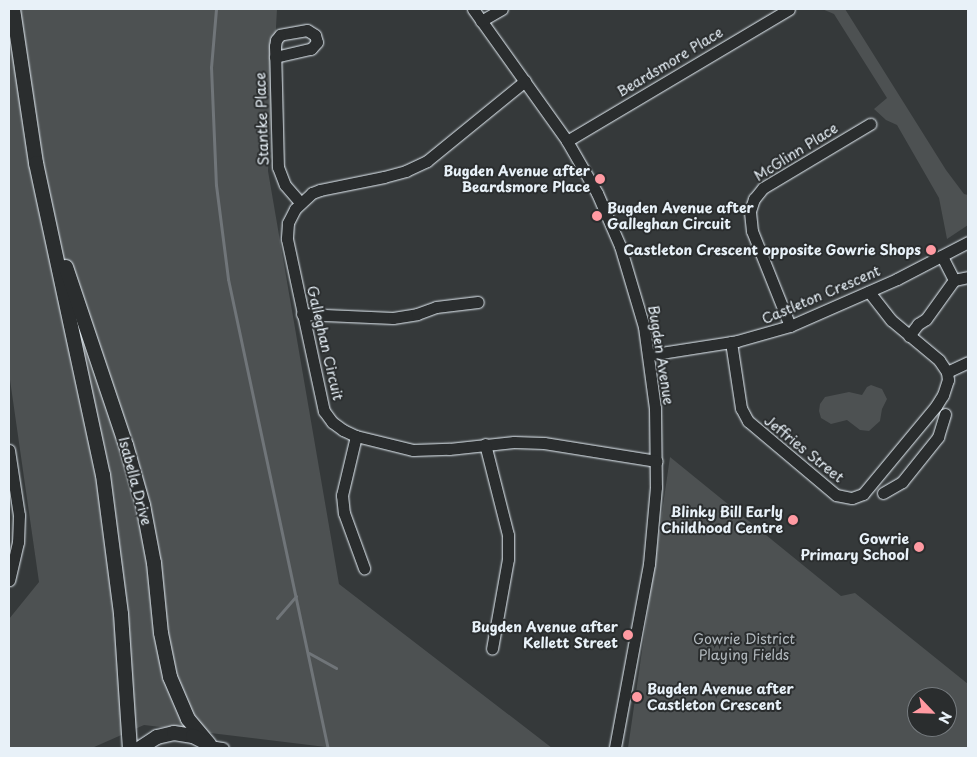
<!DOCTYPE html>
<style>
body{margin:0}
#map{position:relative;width:977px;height:757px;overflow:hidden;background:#35393a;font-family:"Playpen Sans",sans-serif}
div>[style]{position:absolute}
.green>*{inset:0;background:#4d5152}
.stream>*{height:3px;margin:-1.5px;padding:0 1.5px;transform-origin:1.5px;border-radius:1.5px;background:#707579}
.roads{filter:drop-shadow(0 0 1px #e8f1f8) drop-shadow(0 0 1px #e8f1f8)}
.minor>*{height:11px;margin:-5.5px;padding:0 5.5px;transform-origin:5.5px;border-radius:5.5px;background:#2a2d2e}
.major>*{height:14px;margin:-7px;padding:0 7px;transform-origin:7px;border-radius:7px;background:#2a2d2e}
.dots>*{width:14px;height:14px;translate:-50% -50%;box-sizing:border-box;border:2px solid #2a2d2e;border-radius:50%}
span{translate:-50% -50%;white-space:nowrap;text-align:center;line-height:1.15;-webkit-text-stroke:4px #2a2d2e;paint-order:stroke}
.street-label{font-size:14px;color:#e8f1f8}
.poi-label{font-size:14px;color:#e8f1f8;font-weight:700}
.right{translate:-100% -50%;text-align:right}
.left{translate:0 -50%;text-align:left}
.park-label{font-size:14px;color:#b2b9be}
.frame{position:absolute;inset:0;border:10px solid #e8f1f8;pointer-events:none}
.north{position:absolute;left:907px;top:687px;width:50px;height:50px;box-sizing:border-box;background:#2a2d2e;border:1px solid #767b7f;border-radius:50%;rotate:114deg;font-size:14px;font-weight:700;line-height:20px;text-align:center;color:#e8f1f8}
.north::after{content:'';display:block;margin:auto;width:18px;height:22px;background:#ff9aa2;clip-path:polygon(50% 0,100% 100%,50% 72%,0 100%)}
</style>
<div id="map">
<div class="green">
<div style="clip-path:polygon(9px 9px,277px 9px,268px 171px,339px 584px,552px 748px,334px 748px,144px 725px,92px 748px,9px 748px,9px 619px,39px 582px,9px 373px)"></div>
<div style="clip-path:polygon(822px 9px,845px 9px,946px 170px,964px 194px,968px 195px,968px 225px,947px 239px,939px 198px,897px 125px,886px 120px,874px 109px,887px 98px,834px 14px)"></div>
<div style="clip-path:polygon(871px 385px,882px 389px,887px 399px,882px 409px,880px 421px,869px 431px,860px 430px,847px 420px,831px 424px,821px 418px,819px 411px,820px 404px,825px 397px,849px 392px,862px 395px,867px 387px)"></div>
<div style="clip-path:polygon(evenodd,670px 457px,841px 596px,855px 593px,968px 684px,968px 748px,628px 748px,670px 457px,917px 697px,947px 697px,947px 727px,917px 727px,917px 697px)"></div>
</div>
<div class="stream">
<div style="left:216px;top:9px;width:58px;rotate:94.9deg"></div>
<div style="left:211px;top:67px;width:118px;rotate:87.6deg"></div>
<div style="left:216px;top:185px;width:95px;rotate:82.7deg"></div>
<div style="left:228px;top:279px;width:480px;rotate:78deg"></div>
<div style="left:277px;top:618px;width:29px;rotate:-49deg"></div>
<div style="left:309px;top:653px;width:31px;rotate:29deg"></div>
</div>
<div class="roads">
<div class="minor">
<div style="left:473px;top:9px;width:162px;rotate:54.5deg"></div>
<div style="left:567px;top:141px;width:60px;rotate:60deg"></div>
<div style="left:597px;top:193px;width:58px;rotate:66.5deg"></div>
<div style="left:620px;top:246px;width:84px;rotate:73.5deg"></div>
<div style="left:644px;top:327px;width:82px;rotate:82.3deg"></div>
<div style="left:655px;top:408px;width:79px;rotate:89.3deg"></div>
<div style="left:656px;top:487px;width:77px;rotate:95.2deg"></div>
<div style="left:649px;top:564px;width:187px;rotate:100.5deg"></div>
<div style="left:481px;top:21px;width:24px;rotate:-30deg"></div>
<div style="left:275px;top:57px;width:37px;rotate:-13deg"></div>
<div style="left:311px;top:49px;width:9px;rotate:-49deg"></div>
<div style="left:317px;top:42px;width:7px;rotate:-106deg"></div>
<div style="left:315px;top:35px;width:9px;rotate:-148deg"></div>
<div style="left:307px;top:30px;width:27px;rotate:170deg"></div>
<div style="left:280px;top:35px;width:6px;rotate:129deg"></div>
<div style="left:276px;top:40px;width:6px;rotate:99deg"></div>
<div style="left:275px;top:46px;width:121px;rotate:88.6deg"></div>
<div style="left:278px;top:167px;width:19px;rotate:69deg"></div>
<div style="left:285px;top:185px;width:23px;rotate:49deg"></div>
<div style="left:525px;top:81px;width:127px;rotate:140.8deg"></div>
<div style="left:427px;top:161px;width:23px;rotate:155deg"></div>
<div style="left:406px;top:171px;width:23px;rotate:165deg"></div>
<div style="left:384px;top:177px;width:65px;rotate:168.5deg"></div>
<div style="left:320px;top:190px;width:9px;rotate:159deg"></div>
<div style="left:312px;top:193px;width:23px;rotate:137deg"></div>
<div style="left:295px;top:209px;width:16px;rotate:117deg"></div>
<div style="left:288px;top:223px;width:16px;rotate:94deg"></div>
<div style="left:287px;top:239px;width:176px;rotate:77.9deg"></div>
<div style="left:324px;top:411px;width:14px;rotate:54deg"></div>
<div style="left:332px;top:422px;width:14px;rotate:36deg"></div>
<div style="left:343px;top:430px;width:14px;rotate:25deg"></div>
<div style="left:356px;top:436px;width:59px;rotate:13.8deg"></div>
<div style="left:413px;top:450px;width:36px;rotate:-2deg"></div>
<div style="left:449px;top:449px;width:65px;rotate:-6.1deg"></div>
<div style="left:514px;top:442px;width:30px;rotate:2deg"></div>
<div style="left:544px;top:443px;width:114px;rotate:9.1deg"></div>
<div style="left:567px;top:141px;width:258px;rotate:-30.7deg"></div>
<div style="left:954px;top:280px;width:14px;rotate:-12deg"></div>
<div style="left:302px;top:314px;width:91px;rotate:2.5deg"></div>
<div style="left:393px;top:318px;width:24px;rotate:-9deg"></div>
<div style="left:417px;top:314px;width:20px;rotate:-20deg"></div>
<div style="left:436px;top:307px;width:42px;rotate:-6.8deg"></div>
<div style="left:790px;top:326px;width:102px;rotate:-111.8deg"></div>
<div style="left:752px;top:231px;width:20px;rotate:-96deg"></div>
<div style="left:750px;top:211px;width:13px;rotate:-72deg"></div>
<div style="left:754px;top:199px;width:14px;rotate:-51deg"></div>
<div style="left:763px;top:188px;width:125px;rotate:-30.9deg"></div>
<div style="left:909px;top:336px;width:15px;rotate:-53deg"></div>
<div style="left:918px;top:324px;width:9px;rotate:-32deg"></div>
<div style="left:926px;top:319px;width:48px;rotate:-54.3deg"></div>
<div style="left:954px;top:280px;width:27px;rotate:-117deg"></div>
<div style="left:731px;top:342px;width:67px;rotate:81.4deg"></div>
<div style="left:741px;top:408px;width:15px;rotate:62deg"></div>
<div style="left:748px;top:421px;width:115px;rotate:40.1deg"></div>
<div style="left:836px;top:495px;width:16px;rotate:11deg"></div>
<div style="left:852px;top:498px;width:12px;rotate:-20deg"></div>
<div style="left:863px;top:494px;width:114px;rotate:-50.3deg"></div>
<div style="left:936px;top:406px;width:13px;rotate:-58deg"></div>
<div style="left:943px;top:395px;width:16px;rotate:-72deg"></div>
<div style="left:948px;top:380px;width:8px;rotate:-97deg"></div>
<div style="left:947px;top:372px;width:14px;rotate:-124deg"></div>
<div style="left:939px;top:360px;width:62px;rotate:-140.2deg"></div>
<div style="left:891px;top:320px;width:36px;rotate:-128deg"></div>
<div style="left:648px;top:355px;width:90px;rotate:-8.9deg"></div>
<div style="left:737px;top:341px;width:55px;rotate:-15.8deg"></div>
<div style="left:790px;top:326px;width:117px;rotate:-23.7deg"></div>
<div style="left:897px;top:279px;width:80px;rotate:-27.5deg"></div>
<div style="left:947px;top:372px;width:23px;rotate:-25deg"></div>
<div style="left:356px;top:436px;width:61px;rotate:103.3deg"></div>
<div style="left:342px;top:495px;width:18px;rotate:84deg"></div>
<div style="left:344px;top:513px;width:59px;rotate:70deg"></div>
<div style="left:485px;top:444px;width:94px;rotate:75.8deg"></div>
<div style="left:508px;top:535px;width:24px;rotate:90deg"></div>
<div style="left:508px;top:559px;width:91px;rotate:100.1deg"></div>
<div style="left:9px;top:450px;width:66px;rotate:81.3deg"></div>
<div style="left:19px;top:515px;width:27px;rotate:92deg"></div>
<div style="left:18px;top:542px;width:39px;rotate:103deg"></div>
<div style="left:883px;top:493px;width:22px;rotate:-30deg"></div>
<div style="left:902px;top:482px;width:58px;rotate:-51.3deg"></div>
<div style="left:938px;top:437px;width:24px;rotate:-73deg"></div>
<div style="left:210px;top:746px;width:13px;rotate:9deg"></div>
</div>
<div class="major">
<div style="left:13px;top:9px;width:156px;rotate:81.5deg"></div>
<div style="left:36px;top:163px;width:319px;rotate:77.9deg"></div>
<div style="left:103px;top:475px;width:140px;rotate:82.6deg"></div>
<div style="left:121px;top:614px;width:134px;rotate:86.2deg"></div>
<div style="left:66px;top:267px;width:188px;rotate:71.4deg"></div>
<div style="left:126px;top:445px;width:62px;rotate:74.2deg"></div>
<div style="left:143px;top:505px;width:59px;rotate:79.3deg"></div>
<div style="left:154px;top:563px;width:70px;rotate:84.3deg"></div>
<div style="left:161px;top:633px;width:45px;rotate:78.4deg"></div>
<div style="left:170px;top:677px;width:46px;rotate:66.8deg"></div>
<div style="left:188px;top:719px;width:33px;rotate:50deg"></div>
<div style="left:140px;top:748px;width:20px;rotate:-33deg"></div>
<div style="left:157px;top:737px;width:17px;rotate:-13deg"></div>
<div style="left:174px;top:733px;width:19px;rotate:9deg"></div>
<div style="left:193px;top:736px;width:13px;rotate:27deg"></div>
</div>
</div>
<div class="dots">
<div style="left:600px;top:179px;background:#ff9aa2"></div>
<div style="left:597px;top:216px;background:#ff9aa2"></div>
<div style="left:931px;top:250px;background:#ff9aa2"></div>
<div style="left:793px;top:520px;background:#ff9aa2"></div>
<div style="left:919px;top:547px;background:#ff9aa2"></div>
<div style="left:628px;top:635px;background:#ff9aa2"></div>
<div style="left:637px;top:697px;background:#ff9aa2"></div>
</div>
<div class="street-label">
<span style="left:670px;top:62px;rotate:-31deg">Beardsmore Place</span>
<span style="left:262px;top:119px;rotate:-92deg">Stantke Place</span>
<span style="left:796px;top:152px;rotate:-32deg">McGlinn Place</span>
<span style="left:821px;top:295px;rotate:-23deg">Castleton Crescent</span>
<span style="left:325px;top:343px;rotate:77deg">Galleghan Circuit</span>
<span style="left:661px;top:355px;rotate:81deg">Bugden Avenue</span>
<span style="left:804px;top:449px;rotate:39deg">Jeffries Street</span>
<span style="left:135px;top:481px;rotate:75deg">Isabella Drive</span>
</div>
<div class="poi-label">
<span class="right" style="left:590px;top:179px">Bugden Avenue after<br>Beardsmore Place</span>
<span class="left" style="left:607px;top:216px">Bugden Avenue after<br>Galleghan Circuit</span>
<span class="right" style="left:921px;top:250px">Castleton Crescent opposite Gowrie Shops</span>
<span class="right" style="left:783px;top:520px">Blinky Bill Early<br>Childhood Centre</span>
<span class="right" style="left:909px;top:547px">Gowrie<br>Primary School</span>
<span class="right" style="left:618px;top:635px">Bugden Avenue after<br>Kellett Street</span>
<span class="left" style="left:647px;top:697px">Bugden Avenue after<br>Castleton Crescent</span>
</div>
<div class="park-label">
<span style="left:744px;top:647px">Gowrie District<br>Playing Fields</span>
</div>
<div class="frame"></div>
<div class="north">N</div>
</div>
